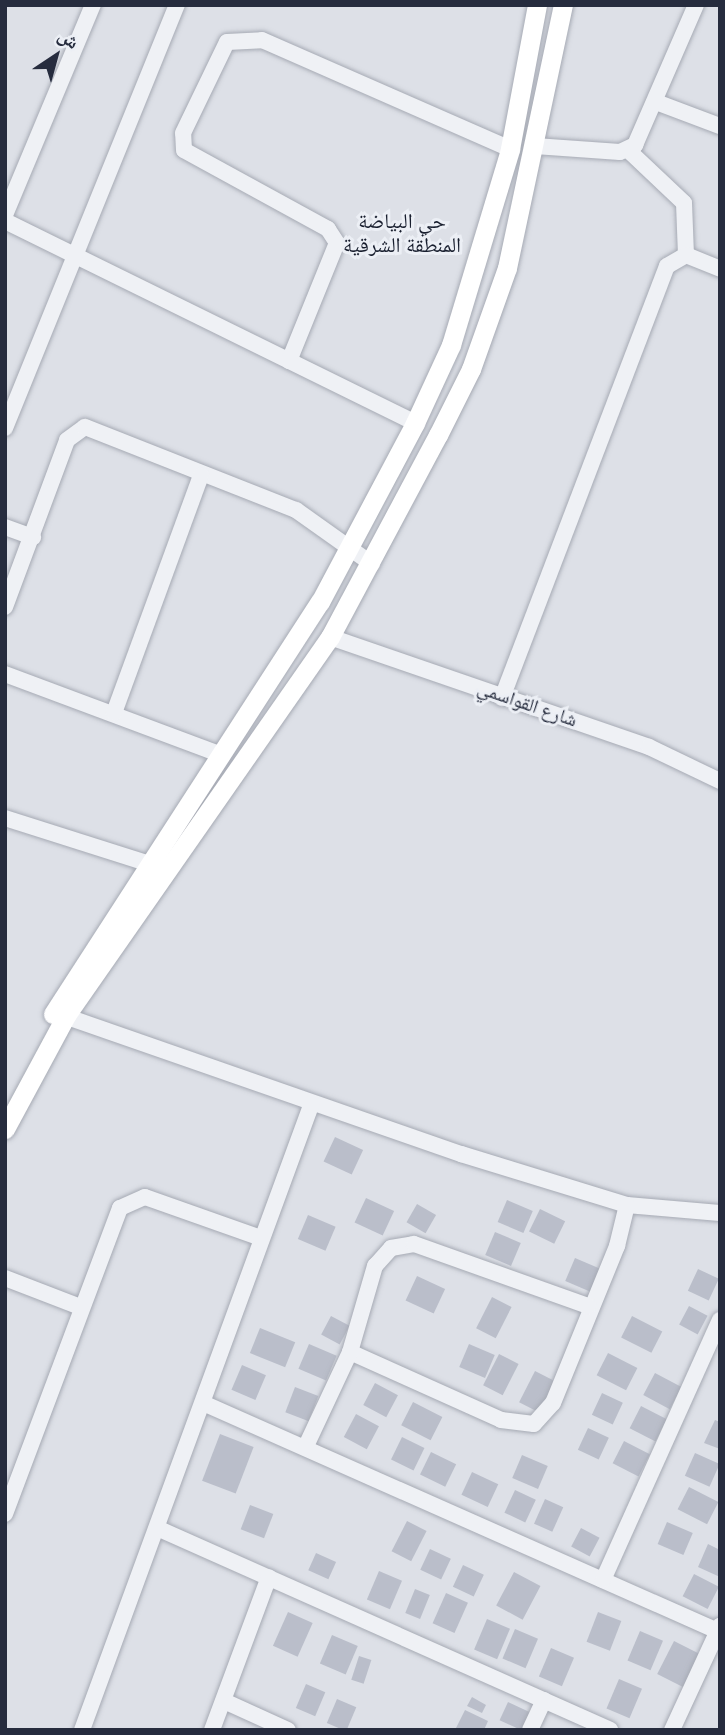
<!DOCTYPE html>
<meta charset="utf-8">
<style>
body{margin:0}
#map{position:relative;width:725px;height:1735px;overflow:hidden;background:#dde0e7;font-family:"Nunito Sans","Noto Naskh Arabic",sans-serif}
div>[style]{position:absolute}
.building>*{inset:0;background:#babeca;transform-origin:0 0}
.roads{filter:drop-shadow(0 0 2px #a6aab4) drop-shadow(0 0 2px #a6aab4)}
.minor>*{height:16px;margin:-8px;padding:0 8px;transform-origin:8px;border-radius:8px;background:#eff1f5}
.major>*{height:19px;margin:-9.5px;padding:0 9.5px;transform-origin:9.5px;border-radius:9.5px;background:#fff}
span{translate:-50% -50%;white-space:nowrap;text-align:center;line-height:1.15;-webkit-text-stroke:6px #eceff5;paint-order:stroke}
.street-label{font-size:19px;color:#262c3e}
.neighbourhood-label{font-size:21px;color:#181e2e}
.frame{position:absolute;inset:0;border:7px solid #262c3e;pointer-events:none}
.north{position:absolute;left:21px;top:21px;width:70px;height:70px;-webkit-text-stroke:5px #eceff5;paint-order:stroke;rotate:36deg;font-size:19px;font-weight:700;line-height:28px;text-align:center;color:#262c3e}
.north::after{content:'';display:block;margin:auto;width:24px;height:32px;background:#262c3e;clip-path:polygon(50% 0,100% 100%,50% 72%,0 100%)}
</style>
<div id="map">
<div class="building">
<div style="left:335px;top:1137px;width:31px;height:27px;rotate:25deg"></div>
<div style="left:366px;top:1198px;width:31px;height:27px;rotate:25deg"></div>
<div style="left:507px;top:1200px;width:28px;height:24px;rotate:23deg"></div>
<div style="left:417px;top:1204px;width:22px;height:21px;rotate:30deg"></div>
<div style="left:540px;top:1209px;width:28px;height:25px;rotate:26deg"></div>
<div style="left:308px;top:1215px;width:30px;height:26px;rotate:23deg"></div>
<div style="left:495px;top:1232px;width:28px;height:25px;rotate:23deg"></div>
<div style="left:575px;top:1258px;width:28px;height:25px;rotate:23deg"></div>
<div style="left:698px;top:1269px;width:23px;height:24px;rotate:25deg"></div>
<div style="left:417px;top:1276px;width:31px;height:27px;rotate:25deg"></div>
<div style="left:492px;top:1297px;width:22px;height:35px;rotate:27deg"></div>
<div style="left:689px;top:1306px;width:21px;height:21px;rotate:28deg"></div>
<div style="left:331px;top:1316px;width:21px;height:21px;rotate:28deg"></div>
<div style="left:632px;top:1316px;width:34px;height:24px;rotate:27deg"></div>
<div style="left:260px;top:1328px;width:38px;height:27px;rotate:22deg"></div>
<div style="left:309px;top:1344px;width:30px;height:27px;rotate:23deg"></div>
<div style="left:469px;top:1344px;width:28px;height:25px;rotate:23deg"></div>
<div style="left:608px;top:1353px;width:33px;height:25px;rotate:27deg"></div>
<div style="left:499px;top:1354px;width:22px;height:35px;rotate:27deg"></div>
<div style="left:242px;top:1365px;width:26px;height:27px;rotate:23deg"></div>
<div style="left:535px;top:1371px;width:22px;height:35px;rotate:27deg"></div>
<div style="left:655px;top:1373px;width:30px;height:25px;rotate:28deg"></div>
<div style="left:375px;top:1383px;width:26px;height:25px;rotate:28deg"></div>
<div style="left:295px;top:1387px;width:25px;height:27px;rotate:21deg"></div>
<div style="left:602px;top:1393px;width:23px;height:24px;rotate:25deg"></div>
<div style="left:413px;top:1402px;width:33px;height:26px;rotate:27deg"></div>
<div style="left:641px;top:1406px;width:29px;height:25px;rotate:27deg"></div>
<div style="left:356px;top:1414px;width:26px;height:26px;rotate:28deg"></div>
<div style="clip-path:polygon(715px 1420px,720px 1422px,720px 1449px,704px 1443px)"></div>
<div style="left:588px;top:1428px;width:23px;height:24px;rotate:25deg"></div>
<div style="left:220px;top:1434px;width:36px;height:50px;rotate:21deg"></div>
<div style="left:402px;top:1437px;width:25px;height:25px;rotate:26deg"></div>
<div style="left:624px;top:1441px;width:29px;height:25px;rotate:27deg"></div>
<div style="left:431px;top:1452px;width:28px;height:25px;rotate:26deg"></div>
<div style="left:695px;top:1453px;width:27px;height:25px;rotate:24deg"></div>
<div style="left:522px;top:1455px;width:28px;height:25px;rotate:23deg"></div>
<div style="left:472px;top:1472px;width:29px;height:25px;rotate:25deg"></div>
<div style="left:689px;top:1487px;width:33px;height:25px;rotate:27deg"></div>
<div style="left:515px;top:1490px;width:23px;height:25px;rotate:25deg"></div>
<div style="left:545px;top:1499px;width:20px;height:27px;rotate:24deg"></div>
<div style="left:250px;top:1505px;width:25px;height:26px;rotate:21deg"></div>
<div style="left:407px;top:1521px;width:22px;height:34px;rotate:27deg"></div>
<div style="left:667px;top:1522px;width:28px;height:24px;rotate:23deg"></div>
<div style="left:581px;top:1528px;width:21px;height:21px;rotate:28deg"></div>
<div style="clip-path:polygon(708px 1544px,720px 1550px,720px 1577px,698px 1567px)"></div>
<div style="left:430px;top:1549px;width:23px;height:23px;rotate:25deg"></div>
<div style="left:316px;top:1553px;width:22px;height:19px;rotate:24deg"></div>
<div style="left:463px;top:1565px;width:23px;height:24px;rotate:25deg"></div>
<div style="left:379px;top:1571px;width:25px;height:31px;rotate:23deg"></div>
<div style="left:514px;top:1572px;width:30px;height:38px;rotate:28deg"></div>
<div style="left:694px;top:1574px;width:28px;height:25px;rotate:27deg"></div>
<div style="left:415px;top:1589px;width:16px;height:26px;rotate:22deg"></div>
<div style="left:446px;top:1593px;width:24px;height:33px;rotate:24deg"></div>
<div style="left:288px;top:1612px;width:27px;height:37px;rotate:24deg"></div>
<div style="left:598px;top:1612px;width:25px;height:32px;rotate:21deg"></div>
<div style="left:487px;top:1619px;width:25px;height:33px;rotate:23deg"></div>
<div style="left:515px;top:1629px;width:25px;height:32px;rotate:23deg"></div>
<div style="left:640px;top:1631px;width:25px;height:32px;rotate:23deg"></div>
<div style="left:332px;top:1635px;width:28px;height:31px;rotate:23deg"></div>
<div style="left:674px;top:1641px;width:30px;height:37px;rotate:27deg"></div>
<div style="left:551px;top:1648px;width:25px;height:31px;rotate:23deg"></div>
<div style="left:359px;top:1656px;width:13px;height:25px;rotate:18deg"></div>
<div style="left:619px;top:1679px;width:25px;height:32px;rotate:23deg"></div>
<div style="left:306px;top:1684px;width:21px;height:26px;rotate:23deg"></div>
<div style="clip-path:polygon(472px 1697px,486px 1705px,482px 1713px,467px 1706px)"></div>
<div style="left:337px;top:1699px;width:21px;height:26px;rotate:23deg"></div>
<div style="left:508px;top:1702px;width:26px;height:20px;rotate:25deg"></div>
<div style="clip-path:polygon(465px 1710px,488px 1721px,484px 1730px,456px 1728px)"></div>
</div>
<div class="roads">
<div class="minor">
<div style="left:656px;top:102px;width:68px;rotate:20.6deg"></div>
<div style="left:535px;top:146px;width:85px;rotate:4deg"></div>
<div style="left:620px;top:152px;width:17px;rotate:-25deg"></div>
<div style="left:635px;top:145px;width:153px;rotate:-66.5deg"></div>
<div style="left:628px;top:150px;width:77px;rotate:43.4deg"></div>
<div style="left:684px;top:203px;width:52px;rotate:87.8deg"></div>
<div style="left:5px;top:215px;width:228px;rotate:-67.3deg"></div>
<div style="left:5px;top:221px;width:457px;rotate:26.2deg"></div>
<div style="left:289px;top:361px;width:127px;rotate:-67.9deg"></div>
<div style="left:337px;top:243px;width:17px;rotate:-123deg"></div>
<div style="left:328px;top:229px;width:164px;rotate:-151.3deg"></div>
<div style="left:184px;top:150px;width:17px;rotate:-93deg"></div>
<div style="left:183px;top:133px;width:101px;rotate:-64.2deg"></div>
<div style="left:227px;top:42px;width:35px;rotate:-3deg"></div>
<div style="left:262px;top:40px;width:271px;rotate:23.7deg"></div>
<div style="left:5px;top:428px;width:457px;rotate:-67.9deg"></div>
<div style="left:5px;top:527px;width:30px;rotate:20deg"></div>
<div style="left:5px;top:607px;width:178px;rotate:-69.6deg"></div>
<div style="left:67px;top:440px;width:22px;rotate:-36deg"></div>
<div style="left:85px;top:427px;width:227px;rotate:21.5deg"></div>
<div style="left:296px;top:510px;width:93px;rotate:35.4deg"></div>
<div style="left:330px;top:637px;width:337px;rotate:19deg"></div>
<div style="left:649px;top:747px;width:79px;rotate:25.6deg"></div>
<div style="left:5px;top:674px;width:232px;rotate:20.5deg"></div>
<div style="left:502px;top:698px;width:462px;rotate:-69.1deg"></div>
<div style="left:667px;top:266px;width:22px;rotate:-30deg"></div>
<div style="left:686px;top:255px;width:37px;rotate:22deg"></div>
<div style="left:114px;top:713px;width:253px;rotate:-69.9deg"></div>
<div style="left:5px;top:818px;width:155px;rotate:17.6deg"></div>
<div style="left:56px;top:1013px;width:429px;rotate:19.2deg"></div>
<div style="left:461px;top:1154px;width:174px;rotate:17.1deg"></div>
<div style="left:627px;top:1205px;width:93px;rotate:4.9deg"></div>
<div style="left:5px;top:1278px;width:80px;rotate:21.1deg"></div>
<div style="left:350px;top:1352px;width:166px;rotate:24.2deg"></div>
<div style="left:501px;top:1420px;width:33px;rotate:7deg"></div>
<div style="left:534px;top:1424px;width:28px;rotate:-48deg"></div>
<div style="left:553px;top:1403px;width:170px;rotate:-67.8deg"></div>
<div style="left:617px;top:1246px;width:42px;rotate:-76.3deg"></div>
<div style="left:203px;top:1403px;width:565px;rotate:23.89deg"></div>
<div style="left:306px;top:1446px;width:104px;rotate:-64.9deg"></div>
<div style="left:350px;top:1352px;width:90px;rotate:-73.8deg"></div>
<div style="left:375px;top:1266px;width:24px;rotate:-48deg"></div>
<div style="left:391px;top:1248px;width:23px;rotate:-10deg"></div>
<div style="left:414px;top:1244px;width:185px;rotate:19.6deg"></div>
<div style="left:5px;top:1514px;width:327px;rotate:-69.4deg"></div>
<div style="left:120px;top:1208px;width:27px;rotate:-24deg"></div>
<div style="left:145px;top:1197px;width:123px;rotate:19.5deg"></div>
<div style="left:157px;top:1528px;width:496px;rotate:24deg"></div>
<div style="left:603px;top:1580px;width:285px;rotate:-65.8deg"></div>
<div style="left:224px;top:1701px;width:70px;rotate:24.4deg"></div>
<div style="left:82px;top:1730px;width:668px;rotate:-69.86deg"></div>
<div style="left:212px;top:1730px;width:163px;rotate:-69.6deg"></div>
<div style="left:530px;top:1730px;width:33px;rotate:-65deg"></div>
<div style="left:672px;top:1730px;width:115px;rotate:-65.2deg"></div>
</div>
<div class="major">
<div style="left:53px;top:1014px;width:491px;rotate:-57.1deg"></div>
<div style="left:320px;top:602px;width:203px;rotate:-62deg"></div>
<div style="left:415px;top:423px;width:86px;rotate:-65.2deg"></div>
<div style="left:451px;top:345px;width:205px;rotate:-73.2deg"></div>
<div style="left:510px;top:149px;width:147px;rotate:-79.4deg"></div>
<div style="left:5px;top:1129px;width:131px;rotate:-61.7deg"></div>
<div style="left:67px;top:1014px;width:460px;rotate:-55.1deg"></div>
<div style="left:330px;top:637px;width:229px;rotate:-61.9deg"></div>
<div style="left:438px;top:435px;width:74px;rotate:-63.4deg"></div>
<div style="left:471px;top:369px;width:107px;rotate:-70.4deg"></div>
<div style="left:507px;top:268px;width:269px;rotate:-78deg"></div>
</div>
</div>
<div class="street-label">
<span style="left:527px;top:705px;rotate:19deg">شارع القواسمي</span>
</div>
<div class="neighbourhood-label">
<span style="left:402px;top:233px">حي البياضة<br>المنطقة الشرقية</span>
</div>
<div class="frame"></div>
<div class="north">ش</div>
</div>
